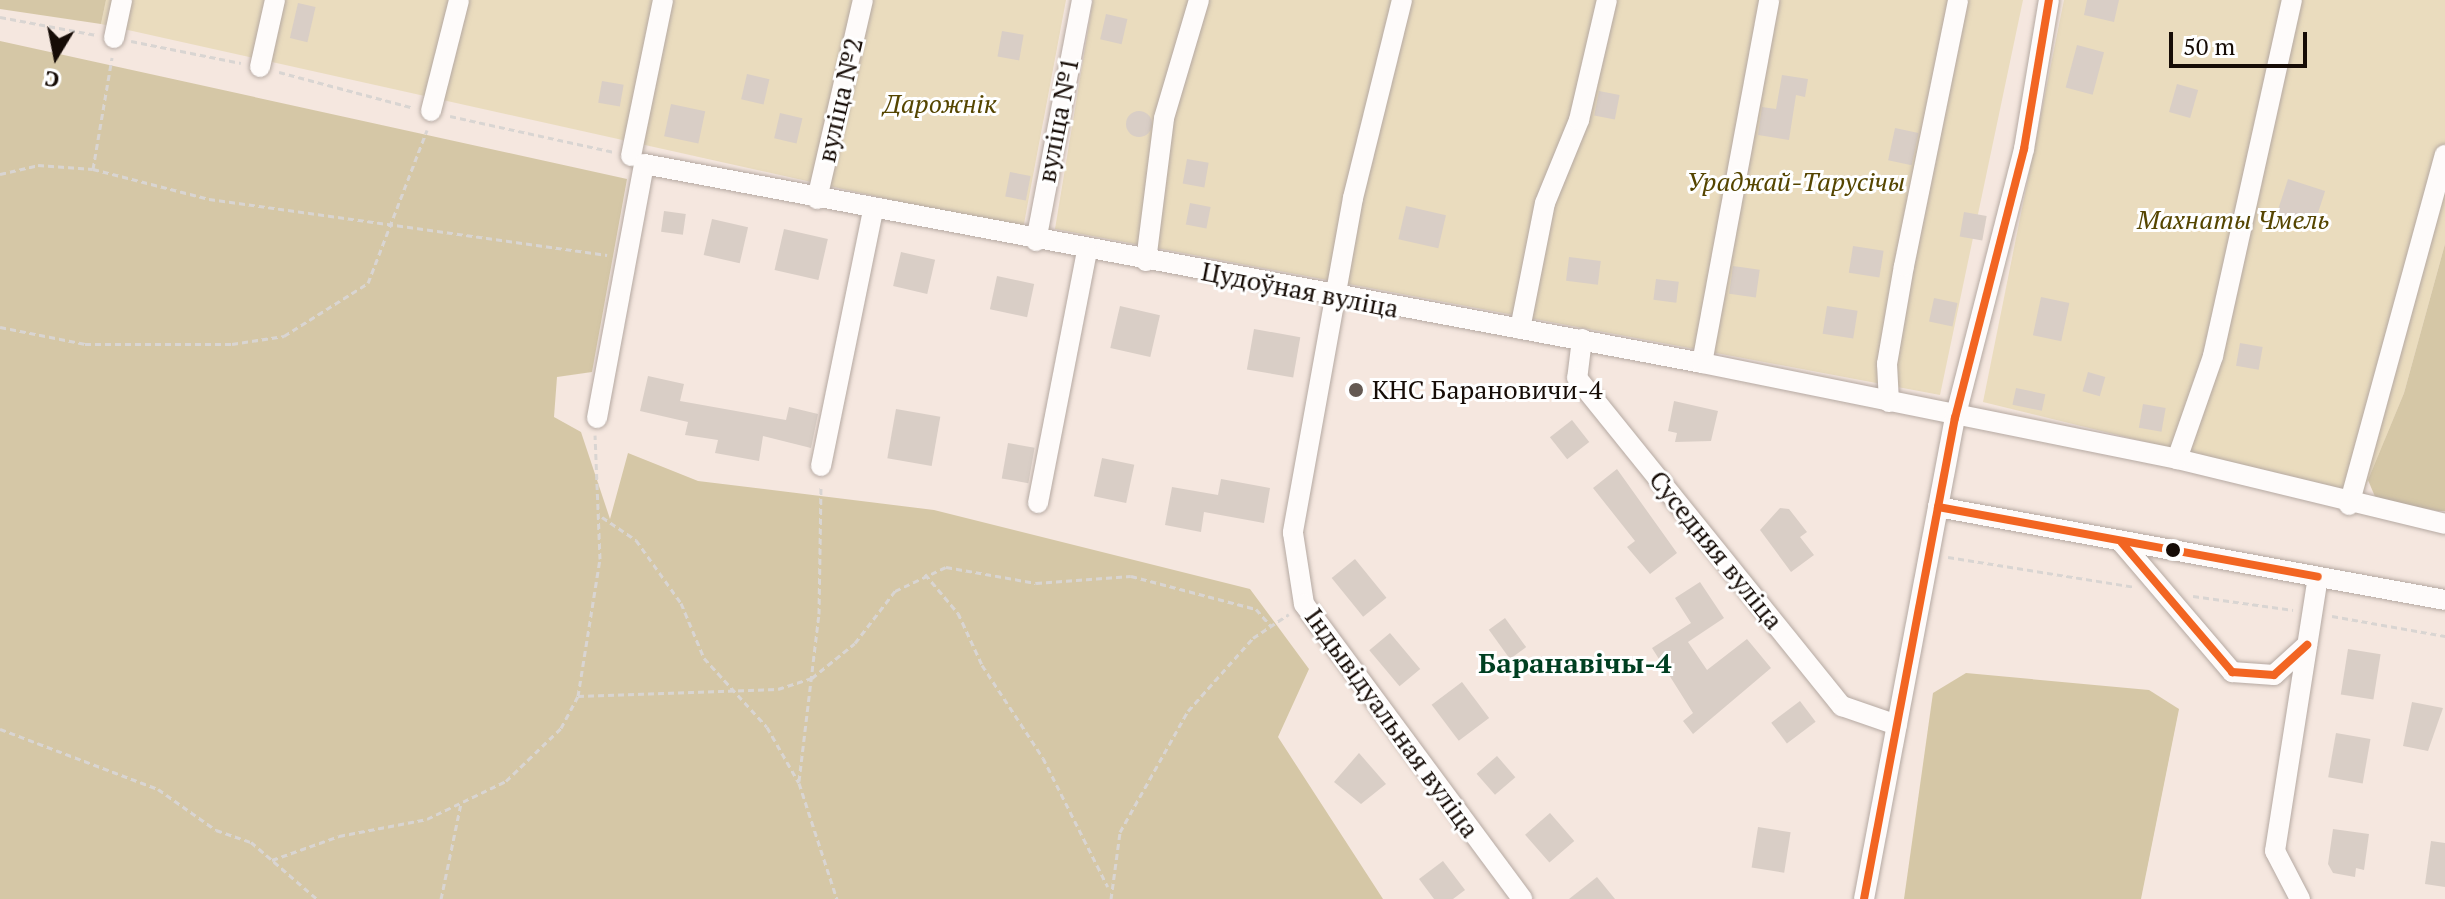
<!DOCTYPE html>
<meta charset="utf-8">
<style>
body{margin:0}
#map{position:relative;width:2445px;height:899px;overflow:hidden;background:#f5e7df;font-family:"PT Serif",serif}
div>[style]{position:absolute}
.green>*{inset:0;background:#eadcbe}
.forest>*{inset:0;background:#d5c7a6}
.building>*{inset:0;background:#d9cec6;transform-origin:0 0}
.round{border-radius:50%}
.path>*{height:3px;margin-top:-1.5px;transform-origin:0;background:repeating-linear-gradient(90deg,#d9d5d2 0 6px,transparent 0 10px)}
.roads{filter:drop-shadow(0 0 2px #b5a9a2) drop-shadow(0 0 2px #b5a9a2)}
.minor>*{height:20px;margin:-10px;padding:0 10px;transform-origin:10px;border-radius:10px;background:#fefbfa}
.bus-1>*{height:8px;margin:-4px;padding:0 4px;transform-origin:4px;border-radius:4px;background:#f26522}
.dots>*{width:22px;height:22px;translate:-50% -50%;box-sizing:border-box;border:4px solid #fff;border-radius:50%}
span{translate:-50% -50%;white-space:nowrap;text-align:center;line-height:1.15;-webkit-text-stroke:6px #fff;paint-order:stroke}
.street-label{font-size:26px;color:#160c06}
.park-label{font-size:26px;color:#554500;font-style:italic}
.poi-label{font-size:26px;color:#160c06}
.left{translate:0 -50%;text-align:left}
.neighbourhood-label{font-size:28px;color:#003f21;font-weight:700}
.north{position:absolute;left:16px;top:16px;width:80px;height:80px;-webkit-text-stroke:6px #fff;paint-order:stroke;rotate:190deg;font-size:22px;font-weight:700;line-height:32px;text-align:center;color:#160c06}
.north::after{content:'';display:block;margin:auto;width:28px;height:36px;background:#160c06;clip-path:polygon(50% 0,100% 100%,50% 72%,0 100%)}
.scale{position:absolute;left:2169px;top:32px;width:138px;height:36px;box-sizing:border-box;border:4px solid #160c06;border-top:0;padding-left:10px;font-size:24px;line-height:28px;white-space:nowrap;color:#160c06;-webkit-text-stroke:6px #fff;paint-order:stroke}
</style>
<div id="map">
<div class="green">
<div style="clip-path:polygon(106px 0,1066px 0,1023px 229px,101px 24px)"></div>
<div style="clip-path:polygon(1093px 0,2023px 0,1940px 395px,1055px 229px)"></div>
<div style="clip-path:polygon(2064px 0,2445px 0,2445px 244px,2404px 393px,2362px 495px,1983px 402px)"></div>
</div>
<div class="forest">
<div style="clip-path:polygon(0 0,106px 0,101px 24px,0 9px)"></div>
<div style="clip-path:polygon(0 41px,627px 179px,592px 372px,557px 377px,554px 417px,581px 432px,610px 519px,628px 453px,698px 481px,934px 510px,1250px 589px,1309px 669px,1278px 737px,1383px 899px,0 899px)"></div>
<div style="clip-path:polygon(2445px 244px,2445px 511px,2438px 511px,2376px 499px,2368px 480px,2404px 393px)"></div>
<div style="clip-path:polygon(1966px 673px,2149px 690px,2179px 709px,2141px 899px,1904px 899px,1933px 693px)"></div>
</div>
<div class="building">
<div style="clip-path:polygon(2087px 0,2119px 0,2114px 22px,2084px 15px)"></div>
<div style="left:298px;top:3px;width:18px;height:36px;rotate:13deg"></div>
<div style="left:1106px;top:14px;width:22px;height:26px;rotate:13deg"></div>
<div style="left:1002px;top:31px;width:22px;height:26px;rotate:10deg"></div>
<div style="left:2077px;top:45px;width:28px;height:44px;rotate:15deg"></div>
<div style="left:747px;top:74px;width:23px;height:26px;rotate:13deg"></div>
<div style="clip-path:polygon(1782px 75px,1808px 79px,1805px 97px,1796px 95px,1789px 140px,1758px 135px,1762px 107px,1776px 109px)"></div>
<div style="left:602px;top:81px;width:22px;height:22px;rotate:10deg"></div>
<div style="left:2177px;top:84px;width:22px;height:29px;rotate:16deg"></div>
<div style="left:1599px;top:91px;width:21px;height:25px;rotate:11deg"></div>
<div style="left:671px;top:104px;width:35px;height:33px;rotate:12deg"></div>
<div class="round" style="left:1126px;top:111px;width:26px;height:26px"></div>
<div style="left:780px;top:113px;width:23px;height:26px;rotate:13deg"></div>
<div style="left:1895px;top:128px;width:24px;height:33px;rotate:12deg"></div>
<div style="left:1187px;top:159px;width:22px;height:25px;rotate:10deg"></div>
<div style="left:1010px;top:172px;width:21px;height:25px;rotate:11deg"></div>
<div style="left:2288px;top:179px;width:39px;height:39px;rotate:18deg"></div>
<div style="left:1190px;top:203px;width:21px;height:22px;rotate:11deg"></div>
<div style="left:1406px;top:206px;width:41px;height:34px;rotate:13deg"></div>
<div style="left:664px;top:211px;width:22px;height:21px;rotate:8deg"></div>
<div style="left:1964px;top:212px;width:23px;height:25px;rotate:10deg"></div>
<div style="left:712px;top:219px;width:37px;height:37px;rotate:13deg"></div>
<div style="left:784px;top:229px;width:45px;height:42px;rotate:13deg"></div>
<div style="left:1853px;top:246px;width:31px;height:27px;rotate:9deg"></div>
<div style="left:901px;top:252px;width:35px;height:35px;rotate:13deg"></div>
<div style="left:1569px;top:257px;width:32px;height:24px;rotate:7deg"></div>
<div style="left:1733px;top:266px;width:27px;height:28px;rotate:8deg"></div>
<div style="left:997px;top:276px;width:38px;height:34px;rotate:12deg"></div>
<div style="left:1656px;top:279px;width:23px;height:21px;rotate:7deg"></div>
<div style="left:2041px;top:297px;width:29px;height:39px;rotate:12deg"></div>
<div style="left:1934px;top:298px;width:24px;height:24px;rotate:12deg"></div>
<div style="left:1120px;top:306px;width:41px;height:43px;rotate:13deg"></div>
<div style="left:1827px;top:306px;width:31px;height:28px;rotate:9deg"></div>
<div style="left:1254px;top:329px;width:47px;height:41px;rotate:10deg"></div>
<div style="left:2240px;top:343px;width:23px;height:23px;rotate:10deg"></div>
<div style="left:2088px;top:372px;width:18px;height:20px;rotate:16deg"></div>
<div style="clip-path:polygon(648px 376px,684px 384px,680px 401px,786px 420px,789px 407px,818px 414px,811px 448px,763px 436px,759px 461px,715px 453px,718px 440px,685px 435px,688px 422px,640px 411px)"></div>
<div style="left:2016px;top:388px;width:30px;height:17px;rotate:12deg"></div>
<div style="clip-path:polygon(1674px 401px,1718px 411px,1711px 441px,1675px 442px,1677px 433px,1668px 431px)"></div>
<div style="left:2143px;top:404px;width:23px;height:24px;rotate:10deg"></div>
<div style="left:896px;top:409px;width:45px;height:50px;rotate:10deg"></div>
<div style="left:1572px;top:420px;width:28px;height:28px;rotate:52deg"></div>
<div style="left:1008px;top:443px;width:27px;height:36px;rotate:10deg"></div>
<div style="left:1102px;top:458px;width:33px;height:39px;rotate:12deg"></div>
<div style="clip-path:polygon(1617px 469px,1677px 553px,1650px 574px,1627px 547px,1635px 541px,1593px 488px)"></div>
<div style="clip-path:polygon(1221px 479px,1270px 488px,1264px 523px,1204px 512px,1201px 532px,1165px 525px,1172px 487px,1218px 495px)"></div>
<div style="clip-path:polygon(1780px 508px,1789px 509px,1807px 532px,1800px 537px,1814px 555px,1791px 572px,1760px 530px)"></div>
<div style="left:1355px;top:559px;width:50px;height:30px;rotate:51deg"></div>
<div style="clip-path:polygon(1700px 582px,1724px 618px,1688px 642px,1707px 670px,1747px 639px,1771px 668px,1693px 734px,1683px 721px,1693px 713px,1652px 648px,1691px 623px,1675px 598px)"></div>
<div style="left:1505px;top:618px;width:36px;height:20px;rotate:54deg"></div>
<div style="left:1390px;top:633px;width:47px;height:27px;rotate:50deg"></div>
<div style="left:2348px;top:649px;width:33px;height:46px;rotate:9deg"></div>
<div style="left:1462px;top:682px;width:45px;height:38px;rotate:53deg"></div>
<div style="left:1800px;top:701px;width:26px;height:36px;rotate:53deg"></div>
<div style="clip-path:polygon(2412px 702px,2443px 708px,2428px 751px,2403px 746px)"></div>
<div style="left:2336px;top:733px;width:35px;height:45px;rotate:10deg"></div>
<div style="clip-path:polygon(1359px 753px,1386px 784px,1361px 804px,1334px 782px)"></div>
<div style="left:1497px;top:756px;width:28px;height:27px;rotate:49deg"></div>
<div style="left:1550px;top:813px;width:37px;height:33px;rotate:49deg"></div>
<div style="left:1758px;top:827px;width:33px;height:41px;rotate:9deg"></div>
<div style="clip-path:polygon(2333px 829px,2369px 834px,2364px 870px,2356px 868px,2355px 877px,2333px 873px,2328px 864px)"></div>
<div style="clip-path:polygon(2431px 841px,2445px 843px,2445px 887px,2425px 884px)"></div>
<div style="clip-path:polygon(1443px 861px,1465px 890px,1453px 899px,1434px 899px,1419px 879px)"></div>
<div style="clip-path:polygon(1597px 877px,1615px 899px,1569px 899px)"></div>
</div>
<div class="path">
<div style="left:0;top:17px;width:98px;rotate:10.6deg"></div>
<div style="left:131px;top:41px;width:112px;rotate:11.3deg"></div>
<div style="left:279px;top:72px;width:137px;rotate:14.9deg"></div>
<div style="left:450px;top:116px;width:168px;rotate:12.4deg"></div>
<div style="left:93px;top:169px;width:120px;rotate:14.5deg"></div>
<div style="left:209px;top:199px;width:402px;rotate:8deg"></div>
<div style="left:0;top:174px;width:39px;rotate:-13deg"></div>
<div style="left:38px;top:165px;width:55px;rotate:4.2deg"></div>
<div style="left:93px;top:169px;width:113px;rotate:-80.3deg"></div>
<div style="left:0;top:327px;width:87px;rotate:11.3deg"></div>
<div style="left:85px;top:344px;width:147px"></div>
<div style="left:232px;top:344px;width:53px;rotate:-8.7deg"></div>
<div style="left:284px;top:336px;width:99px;rotate:-32.2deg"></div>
<div style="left:368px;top:283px;width:164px;rotate:-68.9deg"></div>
<div style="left:602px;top:517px;width:41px;rotate:34.1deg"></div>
<div style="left:636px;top:540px;width:77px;rotate:54.5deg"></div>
<div style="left:681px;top:603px;width:60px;rotate:67.3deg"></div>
<div style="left:704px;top:658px;width:93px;rotate:47.6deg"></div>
<div style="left:767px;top:727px;width:64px;rotate:60.3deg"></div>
<div style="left:799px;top:783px;width:122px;rotate:71.9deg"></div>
<div style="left:1948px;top:557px;width:189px;rotate:9.1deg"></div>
<div style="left:925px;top:574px;width:51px;rotate:49.8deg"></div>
<div style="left:958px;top:613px;width:57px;rotate:65.2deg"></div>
<div style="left:982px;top:665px;width:111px;rotate:56.7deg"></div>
<div style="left:1043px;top:758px;width:144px;rotate:63.3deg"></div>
<div style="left:2193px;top:596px;width:101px;rotate:8deg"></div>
<div style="left:2332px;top:616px;width:115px;rotate:10deg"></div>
<div style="left:578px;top:696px;width:200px;rotate:-2deg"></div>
<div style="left:778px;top:689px;width:36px;rotate:-18deg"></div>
<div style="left:812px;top:678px;width:55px;rotate:-39.1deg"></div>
<div style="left:855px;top:643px;width:66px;rotate:-52.4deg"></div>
<div style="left:895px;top:591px;width:56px;rotate:-25.2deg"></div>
<div style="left:946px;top:567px;width:91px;rotate:10.1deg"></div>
<div style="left:1036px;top:583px;width:95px;rotate:-4.2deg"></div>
<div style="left:1131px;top:576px;width:129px;rotate:14.8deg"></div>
<div style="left:1256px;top:609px;width:23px;rotate:49deg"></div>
<div style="left:0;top:729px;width:169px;rotate:20.8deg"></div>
<div style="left:158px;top:789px;width:71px;rotate:35.3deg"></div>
<div style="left:216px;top:830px;width:37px;rotate:19deg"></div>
<div style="left:251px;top:842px;width:87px;rotate:40.8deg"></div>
<div style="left:799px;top:781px;width:168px;rotate:-83.2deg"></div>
<div style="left:819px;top:614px;width:128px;rotate:-89.1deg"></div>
<div style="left:272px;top:860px;width:71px;rotate:-19.7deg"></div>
<div style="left:339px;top:836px;width:90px;rotate:-10.9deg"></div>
<div style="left:427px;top:819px;width:88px;rotate:-25.7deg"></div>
<div style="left:506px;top:781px;width:76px;rotate:-43.9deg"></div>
<div style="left:561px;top:728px;width:36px;rotate:-62deg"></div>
<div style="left:578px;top:696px;width:139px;rotate:-80.9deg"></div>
<div style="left:600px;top:559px;width:124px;rotate:-92.3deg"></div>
<div style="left:441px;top:899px;width:98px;rotate:-78.2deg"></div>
<div style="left:1111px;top:899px;width:68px;rotate:-82.3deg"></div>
<div style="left:1120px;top:832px;width:139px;rotate:-60.7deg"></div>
<div style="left:1188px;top:711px;width:98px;rotate:-48.3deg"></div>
<div style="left:1253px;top:638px;width:43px;rotate:-33.7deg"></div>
</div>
<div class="roads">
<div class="minor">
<div style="left:1402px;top:0;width:204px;rotate:103.9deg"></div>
<div style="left:1353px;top:198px;width:340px;rotate:100.2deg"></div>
<div style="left:1293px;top:533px;width:72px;rotate:81.2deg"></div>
<div style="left:1304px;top:604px;width:367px;rotate:53.5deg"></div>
<div style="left:114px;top:38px;width:39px;rotate:-78deg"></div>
<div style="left:260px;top:67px;width:69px;rotate:-77.4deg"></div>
<div style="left:431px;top:111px;width:114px;rotate:-75.8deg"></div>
<div style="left:631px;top:156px;width:159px;rotate:-78.4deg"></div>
<div style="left:817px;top:199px;width:204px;rotate:-77deg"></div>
<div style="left:1036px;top:241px;width:245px;rotate:-79.2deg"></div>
<div style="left:1146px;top:261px;width:144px;rotate:-82.8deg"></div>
<div style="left:1164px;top:118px;width:123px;rotate:-73.5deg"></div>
<div style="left:1520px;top:329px;width:128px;rotate:-78.8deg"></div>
<div style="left:1545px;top:203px;width:90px;rotate:-67.7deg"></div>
<div style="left:1579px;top:120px;width:123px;rotate:-76.9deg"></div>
<div style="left:1582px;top:339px;width:39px;rotate:97deg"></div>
<div style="left:1577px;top:378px;width:422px;rotate:51.1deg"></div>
<div style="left:1842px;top:706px;width:58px;rotate:19.1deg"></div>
<div style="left:1702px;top:363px;width:369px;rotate:-79.5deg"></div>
<div style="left:1889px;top:402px;width:38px;rotate:-93deg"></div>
<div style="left:1887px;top:364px;width:99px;rotate:-80.2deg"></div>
<div style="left:1904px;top:266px;width:271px;rotate:-78.5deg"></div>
<div style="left:597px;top:418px;width:258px;rotate:-79.5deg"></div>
<div style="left:644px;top:164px;width:1077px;rotate:10.65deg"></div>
<div style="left:1702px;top:363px;width:485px;rotate:11.4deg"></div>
<div style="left:2177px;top:459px;width:276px;rotate:13.6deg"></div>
<div style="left:2177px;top:459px;width:109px;rotate:-70.7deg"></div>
<div style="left:2213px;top:356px;width:365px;rotate:-77.5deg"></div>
<div style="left:821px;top:466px;width:261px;rotate:-78.5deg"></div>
<div style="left:1038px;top:503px;width:257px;rotate:-79deg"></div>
<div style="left:2349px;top:505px;width:363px;rotate:-74.7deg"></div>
<div style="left:1938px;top:507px;width:515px;rotate:10.39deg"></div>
<div style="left:2122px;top:543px;width:170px;rotate:49.5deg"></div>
<div style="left:2232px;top:672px;width:42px;rotate:4.1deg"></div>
<div style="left:2274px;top:675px;width:45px;rotate:-42.3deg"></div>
<div style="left:1864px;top:899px;width:490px;rotate:-79.3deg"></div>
<div style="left:1955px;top:418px;width:278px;rotate:-75.6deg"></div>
<div style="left:2024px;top:149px;width:151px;rotate:-80.5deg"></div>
<div style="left:2300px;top:899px;width:54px;rotate:-117.5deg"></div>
<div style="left:2275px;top:851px;width:277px;rotate:-81.1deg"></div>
</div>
</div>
<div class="bus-1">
<div style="left:1938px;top:507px;width:386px;rotate:10.4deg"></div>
<div style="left:2122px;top:543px;width:170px;rotate:49.5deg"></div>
<div style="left:2232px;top:672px;width:42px;rotate:4.1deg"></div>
<div style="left:2274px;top:675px;width:45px;rotate:-42.3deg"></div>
<div style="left:1864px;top:899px;width:490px;rotate:-79.3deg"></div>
<div style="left:1955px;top:418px;width:278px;rotate:-75.6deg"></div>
<div style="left:2024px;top:149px;width:151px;rotate:-80.5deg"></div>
</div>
<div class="dots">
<div style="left:1356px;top:390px;background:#645952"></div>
<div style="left:2173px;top:550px;background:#160c06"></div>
</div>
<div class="street-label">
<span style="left:840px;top:100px;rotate:-77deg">вуліца №2</span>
<span style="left:1058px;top:120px;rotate:-79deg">вуліца №1</span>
<span style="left:1300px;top:290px;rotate:11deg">Цудоўная вуліца</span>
<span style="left:1716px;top:550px;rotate:51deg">Суседняя вуліца</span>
<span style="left:1392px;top:723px;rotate:54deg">Індывідуальная вуліца</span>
</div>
<div class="park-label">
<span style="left:940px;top:104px">Дарожнік</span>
<span style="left:1796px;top:182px">Ураджай-Тарусічы</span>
<span style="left:2233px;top:220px">Махнаты Чмель</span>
</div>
<div class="poi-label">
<span class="left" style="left:1372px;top:390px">КНС Барановичи-4</span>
</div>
<div class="neighbourhood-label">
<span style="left:1575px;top:663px">Баранавічы-4</span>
</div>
<div class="north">С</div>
<div class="scale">50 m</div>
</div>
